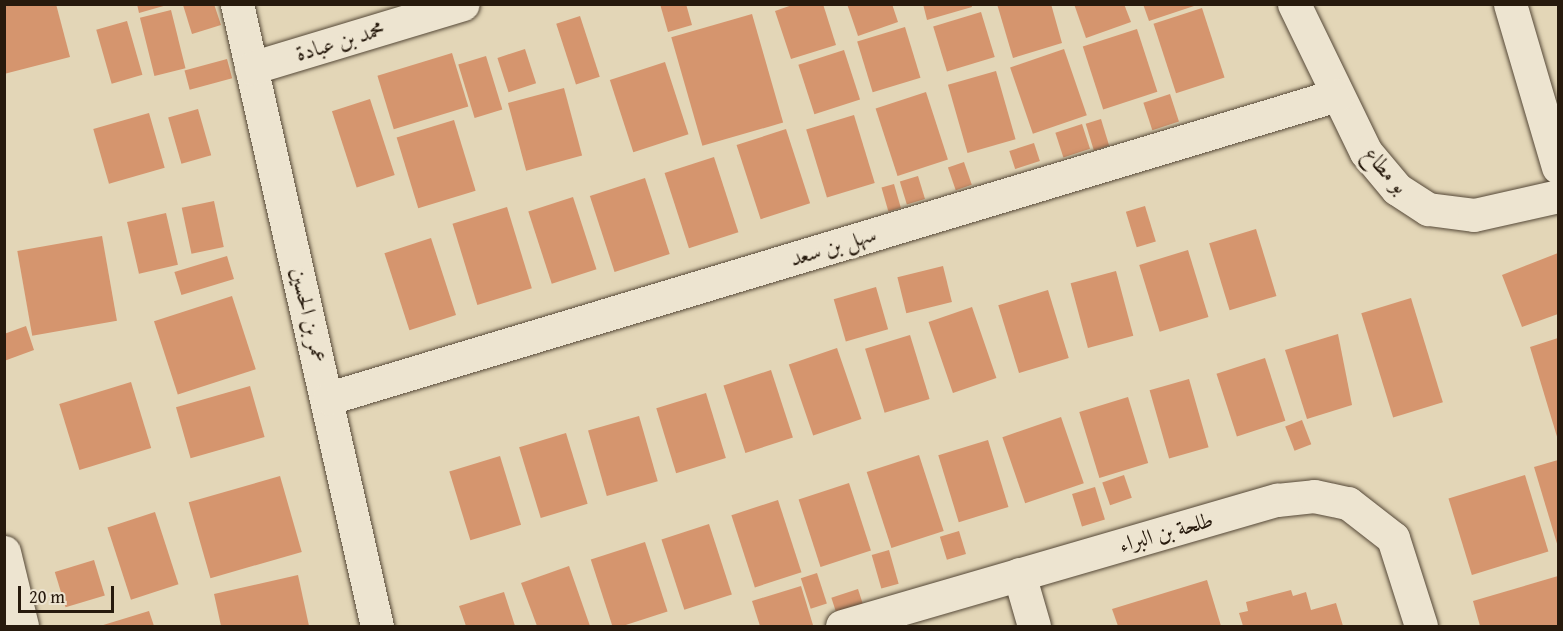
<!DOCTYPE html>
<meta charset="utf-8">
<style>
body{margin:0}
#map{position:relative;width:1563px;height:631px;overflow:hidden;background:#e3d6b7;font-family:"Gentium Book Plus",Amiri,serif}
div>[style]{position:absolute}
.building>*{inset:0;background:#d5956e;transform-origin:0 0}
.roads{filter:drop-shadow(0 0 2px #564938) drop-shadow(0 0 2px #564938)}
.minor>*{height:33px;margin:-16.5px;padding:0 16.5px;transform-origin:16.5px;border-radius:16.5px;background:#ede4d0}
span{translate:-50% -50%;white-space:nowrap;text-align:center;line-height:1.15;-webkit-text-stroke:6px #ede4d0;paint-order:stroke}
.street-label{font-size:22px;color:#271a0d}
.frame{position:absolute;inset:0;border:6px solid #271a0d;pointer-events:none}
.scale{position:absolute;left:18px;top:586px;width:96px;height:27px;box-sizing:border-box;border:3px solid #271a0d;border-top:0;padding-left:8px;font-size:18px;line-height:21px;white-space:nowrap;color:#271a0d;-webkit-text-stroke:4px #ede4d0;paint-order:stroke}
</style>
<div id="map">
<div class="building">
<div style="clip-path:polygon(4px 4px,56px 4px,70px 57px,4px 74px)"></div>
<div style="clip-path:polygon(137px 4px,167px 4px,167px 5px,139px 13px)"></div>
<div style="clip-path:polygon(214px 4px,221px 25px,192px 34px,183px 5px)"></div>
<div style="clip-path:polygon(660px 4px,686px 4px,692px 25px,668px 32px)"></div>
<div style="clip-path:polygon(795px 4px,823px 4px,836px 45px,791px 59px,775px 11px)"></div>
<div style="clip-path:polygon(847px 4px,892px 4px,898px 22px,858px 36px)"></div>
<div style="clip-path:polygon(923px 4px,971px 4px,972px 7px,927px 20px)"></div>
<div style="clip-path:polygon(997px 4px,1051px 4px,1062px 43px,1013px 58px)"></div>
<div style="clip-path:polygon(1074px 4px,1124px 4px,1131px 22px,1086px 38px)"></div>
<div style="clip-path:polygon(1143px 4px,1197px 4px,1197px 5px,1149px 21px)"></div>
<div style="left:1202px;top:8px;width:73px;height:51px;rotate:72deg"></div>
<div style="left:171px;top:10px;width:60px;height:32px;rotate:76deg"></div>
<div style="left:981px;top:12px;width:47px;height:50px;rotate:73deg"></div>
<div style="left:752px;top:14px;width:113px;height:84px;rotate:74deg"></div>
<div style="left:580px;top:16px;width:64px;height:25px;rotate:72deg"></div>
<div style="left:127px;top:21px;width:56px;height:32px;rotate:74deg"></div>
<div style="left:905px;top:27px;width:53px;height:50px;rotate:73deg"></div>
<div style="left:1137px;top:29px;width:66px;height:57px;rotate:72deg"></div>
<div style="left:525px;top:49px;width:36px;height:29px;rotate:72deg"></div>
<div style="left:1064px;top:49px;width:70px;height:57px;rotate:71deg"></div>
<div style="left:844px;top:50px;width:52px;height:48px;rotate:72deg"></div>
<div style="left:452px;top:53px;width:56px;height:78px;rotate:73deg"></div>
<div style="left:486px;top:56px;width:56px;height:29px;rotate:73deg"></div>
<div style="left:227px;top:59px;width:20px;height:44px;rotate:75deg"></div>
<div style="left:665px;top:62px;width:76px;height:58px;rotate:72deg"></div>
<div style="left:996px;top:71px;width:71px;height:50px;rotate:74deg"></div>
<div style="left:564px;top:88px;width:70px;height:58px;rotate:75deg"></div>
<div style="left:926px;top:92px;width:71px;height:53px;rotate:72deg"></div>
<div style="left:1170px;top:94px;width:29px;height:28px;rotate:72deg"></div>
<div style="left:370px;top:99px;width:80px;height:40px;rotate:72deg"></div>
<div style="left:198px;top:109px;width:48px;height:31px;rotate:74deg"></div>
<div style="left:149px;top:113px;width:57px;height:58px;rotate:74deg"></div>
<div style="left:854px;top:115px;width:71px;height:50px;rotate:73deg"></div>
<div style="left:1101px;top:119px;width:28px;height:16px;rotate:73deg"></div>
<div style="left:454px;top:120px;width:74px;height:60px;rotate:73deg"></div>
<div style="left:1082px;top:124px;width:26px;height:28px;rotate:72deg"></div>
<div style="left:786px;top:129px;width:78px;height:52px;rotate:72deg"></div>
<div style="left:1034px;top:143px;width:19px;height:26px;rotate:72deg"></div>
<div style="left:714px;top:157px;width:79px;height:52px;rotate:72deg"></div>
<div style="left:964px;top:162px;width:24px;height:17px;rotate:71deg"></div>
<div style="left:918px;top:176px;width:24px;height:19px;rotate:73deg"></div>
<div style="left:645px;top:178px;width:80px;height:58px;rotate:72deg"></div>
<div style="left:894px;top:184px;width:25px;height:13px;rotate:74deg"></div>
<div style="left:573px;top:197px;width:76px;height:47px;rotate:72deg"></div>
<div style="left:214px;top:201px;width:47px;height:33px;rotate:78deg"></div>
<div style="left:1145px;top:206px;width:37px;height:20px;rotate:73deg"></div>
<div style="left:507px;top:207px;width:85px;height:57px;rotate:73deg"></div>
<div style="left:166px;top:213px;width:53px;height:40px;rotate:77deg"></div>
<div style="left:1256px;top:229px;width:70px;height:49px;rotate:73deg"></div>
<div style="left:102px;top:236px;width:86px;height:86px;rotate:80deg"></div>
<div style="left:431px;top:238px;width:81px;height:49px;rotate:72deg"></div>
<div style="left:1188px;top:250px;width:70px;height:51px;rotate:73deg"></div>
<div style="clip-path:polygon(1558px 253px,1558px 314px,1522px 327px,1502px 275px)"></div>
<div style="left:227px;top:256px;width:24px;height:55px;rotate:73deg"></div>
<div style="left:943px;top:266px;width:37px;height:47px;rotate:76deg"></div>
<div style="left:1116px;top:271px;width:67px;height:47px;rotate:75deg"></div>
<div style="left:876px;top:287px;width:44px;height:44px;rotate:74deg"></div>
<div style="left:1048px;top:290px;width:71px;height:52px;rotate:73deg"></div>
<div style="left:232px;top:296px;width:77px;height:82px;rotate:72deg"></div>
<div style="left:1411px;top:298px;width:109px;height:52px;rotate:73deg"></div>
<div style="left:972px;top:307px;width:75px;height:46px;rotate:71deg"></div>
<div style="clip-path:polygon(26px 326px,34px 350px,4px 361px,4px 334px)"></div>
<div style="clip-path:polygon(1338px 334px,1352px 405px,1307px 419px,1285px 350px)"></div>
<div style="left:910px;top:335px;width:67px;height:47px;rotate:73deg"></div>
<div style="clip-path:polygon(1558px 338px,1558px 440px,1530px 347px)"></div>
<div style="left:837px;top:348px;width:75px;height:51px;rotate:71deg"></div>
<div style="left:1265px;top:358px;width:66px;height:51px;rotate:72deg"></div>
<div style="left:771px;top:370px;width:71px;height:50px;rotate:72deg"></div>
<div style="left:1189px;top:379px;width:71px;height:41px;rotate:74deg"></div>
<div style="left:131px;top:382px;width:69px;height:75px;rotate:73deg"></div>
<div style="left:250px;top:386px;width:53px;height:77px;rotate:74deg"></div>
<div style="left:706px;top:393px;width:68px;height:52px;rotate:73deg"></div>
<div style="left:1128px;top:397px;width:69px;height:51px;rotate:73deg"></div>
<div style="left:639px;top:416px;width:68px;height:53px;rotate:74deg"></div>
<div style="left:1061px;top:417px;width:70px;height:62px;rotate:71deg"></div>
<div style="left:1302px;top:420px;width:26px;height:18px;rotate:69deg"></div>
<div style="left:566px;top:433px;width:74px;height:49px;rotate:73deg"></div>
<div style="left:988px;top:440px;width:70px;height:52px;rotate:73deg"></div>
<div style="left:919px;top:455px;width:80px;height:55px;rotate:72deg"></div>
<div style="left:500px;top:456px;width:72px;height:53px;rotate:73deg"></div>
<div style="clip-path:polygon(1558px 460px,1558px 547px,1534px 467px)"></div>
<div style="left:1124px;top:475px;width:24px;height:23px;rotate:71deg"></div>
<div style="left:1525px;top:475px;width:80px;height:80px;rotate:73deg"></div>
<div style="left:280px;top:476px;width:79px;height:95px;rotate:74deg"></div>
<div style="left:849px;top:483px;width:71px;height:53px;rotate:72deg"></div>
<div style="left:1095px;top:487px;width:34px;height:24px;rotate:73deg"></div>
<div style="left:778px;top:500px;width:76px;height:49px;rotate:72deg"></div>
<div style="left:155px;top:512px;width:76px;height:50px;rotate:72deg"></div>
<div style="left:709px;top:524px;width:74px;height:50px;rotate:72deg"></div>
<div style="left:959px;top:531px;width:24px;height:20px;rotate:73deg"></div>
<div style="left:645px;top:542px;width:73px;height:57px;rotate:72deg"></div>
<div style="left:889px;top:550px;width:35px;height:18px;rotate:74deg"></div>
<div style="left:94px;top:560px;width:37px;height:41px;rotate:73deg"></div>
<div style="clip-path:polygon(569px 566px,590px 626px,537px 626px,521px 583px)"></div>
<div style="left:817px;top:573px;width:32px;height:17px;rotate:72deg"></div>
<div style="clip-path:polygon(298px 575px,309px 626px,221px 626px,214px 594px)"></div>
<div style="clip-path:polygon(1558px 576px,1558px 626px,1480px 626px,1473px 601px)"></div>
<div style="clip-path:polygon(1207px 580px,1221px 626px,1118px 626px,1112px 609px)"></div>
<div style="clip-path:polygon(801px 586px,813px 625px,760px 626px,752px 601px)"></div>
<div style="left:858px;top:589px;width:25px;height:28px;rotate:72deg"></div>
<div style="clip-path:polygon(1291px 590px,1293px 596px,1306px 592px,1311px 610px,1336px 603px,1343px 626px,1243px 626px,1239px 613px,1248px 611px,1246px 602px)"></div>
<div style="clip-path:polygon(504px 592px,515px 626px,466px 626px,459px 606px)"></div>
<div style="clip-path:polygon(149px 611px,154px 626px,100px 626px)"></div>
</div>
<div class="roads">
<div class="minor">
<div style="left:237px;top:4px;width:638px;rotate:77.32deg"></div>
<div style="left:1294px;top:4px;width:165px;rotate:64.1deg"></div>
<div style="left:1366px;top:152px;width:48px;rotate:50deg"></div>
<div style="left:1397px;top:189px;width:37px;rotate:33deg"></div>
<div style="left:1428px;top:209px;width:46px;rotate:7.4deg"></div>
<div style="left:1474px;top:215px;width:86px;rotate:-12.7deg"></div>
<div style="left:1510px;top:4px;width:170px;rotate:73.6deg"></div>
<div style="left:251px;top:68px;width:221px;rotate:-16.8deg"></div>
<div style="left:329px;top:398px;width:1053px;rotate:-16.73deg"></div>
<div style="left:4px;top:552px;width:76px;rotate:76.3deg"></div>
<div style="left:1019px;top:574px;width:54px;rotate:73.9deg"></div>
<div style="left:842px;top:626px;width:453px;rotate:-16.2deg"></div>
<div style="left:1277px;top:500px;width:37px;rotate:-6deg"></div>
<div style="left:1314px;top:496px;width:35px;rotate:12deg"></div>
<div style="left:1348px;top:503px;width:57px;rotate:37.9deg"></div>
<div style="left:1393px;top:538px;width:92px;rotate:72.3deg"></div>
</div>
</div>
<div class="street-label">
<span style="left:340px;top:41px;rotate:-17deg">محمد بن عبادة</span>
<span style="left:1386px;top:170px;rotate:48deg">بو مطاع</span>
<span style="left:833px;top:246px;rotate:-17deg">سهل بن سعد</span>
<span style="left:309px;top:315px;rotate:77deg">عمر بن الحسين</span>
<span style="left:1166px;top:532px;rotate:-16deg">طلحة بن البراء</span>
</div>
<div class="frame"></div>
<div class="scale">20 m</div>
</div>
